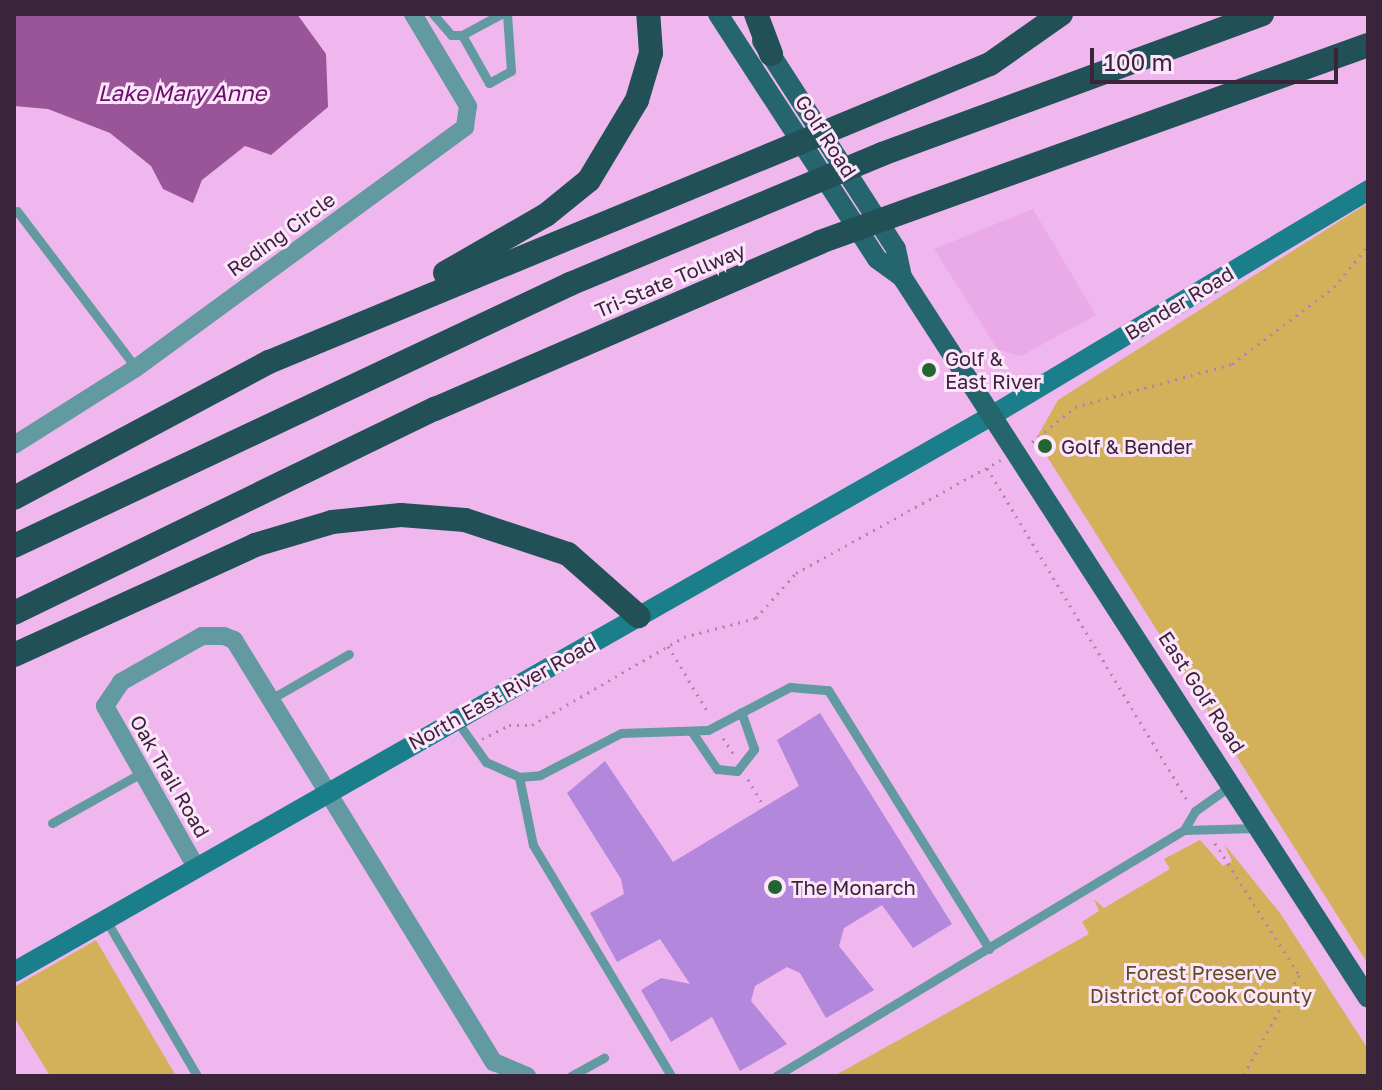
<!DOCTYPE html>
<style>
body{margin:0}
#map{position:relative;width:1382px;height:1090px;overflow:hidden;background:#f0b7ee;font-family:"Golos Text",sans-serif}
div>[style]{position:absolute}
.built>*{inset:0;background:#e9aae7}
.green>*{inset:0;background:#d3b05a}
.water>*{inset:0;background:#9a5599}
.building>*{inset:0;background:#b387db}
.path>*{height:3px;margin-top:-1.5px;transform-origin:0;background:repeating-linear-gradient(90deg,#b084af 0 2px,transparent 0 8px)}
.lane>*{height:9px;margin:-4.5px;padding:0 4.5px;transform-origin:4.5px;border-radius:4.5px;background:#6399a1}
.street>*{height:18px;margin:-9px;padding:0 9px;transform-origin:9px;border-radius:9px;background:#6399a1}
.secondary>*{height:20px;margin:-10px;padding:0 10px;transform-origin:10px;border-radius:10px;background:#1a7e8b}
.primary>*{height:20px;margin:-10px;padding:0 10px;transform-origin:10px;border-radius:10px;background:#25656e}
.highway>*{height:24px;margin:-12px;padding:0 12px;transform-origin:12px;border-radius:12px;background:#225057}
.dots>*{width:22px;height:22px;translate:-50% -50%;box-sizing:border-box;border:4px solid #fde5fb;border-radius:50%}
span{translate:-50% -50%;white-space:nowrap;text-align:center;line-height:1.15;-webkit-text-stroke:6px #fde5fb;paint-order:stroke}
.street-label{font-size:20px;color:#3a2439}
.poi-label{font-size:20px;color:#3a2439}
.left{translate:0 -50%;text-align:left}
.park-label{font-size:20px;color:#5e4d23}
.water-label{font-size:22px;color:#680d69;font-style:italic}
.frame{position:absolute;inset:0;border:16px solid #3a2439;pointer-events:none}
.scale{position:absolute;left:1090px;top:48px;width:248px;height:36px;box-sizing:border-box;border:4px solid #3a2439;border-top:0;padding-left:10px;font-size:24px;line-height:28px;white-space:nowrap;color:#3a2439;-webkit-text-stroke:6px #fde5fb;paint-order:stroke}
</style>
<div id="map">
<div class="built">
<div style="clip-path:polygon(1033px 209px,1096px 315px,1021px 356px,998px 350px,934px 249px)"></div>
</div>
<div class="green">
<div style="clip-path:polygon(1368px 203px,1368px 964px,1036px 439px,1058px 400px)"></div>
<div style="clip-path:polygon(1200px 840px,1223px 866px,1232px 861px,1224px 844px,1280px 913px,1368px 1049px,1368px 1076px,834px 1076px,1089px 934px,1082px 922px,1099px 911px,1094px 899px,1104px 908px,1170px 869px,1164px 859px)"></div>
<div style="clip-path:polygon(96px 940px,176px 1076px,50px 1076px,14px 1017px,14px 987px)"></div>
</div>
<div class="water">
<div style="clip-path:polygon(14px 14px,297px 14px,326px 54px,328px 107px,271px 155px,245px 146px,202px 180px,193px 203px,163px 189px,151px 166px,110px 133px,48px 109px,14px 106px)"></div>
</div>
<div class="building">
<div style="clip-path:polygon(820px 713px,952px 924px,913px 948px,882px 905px,844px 928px,839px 946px,874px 990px,826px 1018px,800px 973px,787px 967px,755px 986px,751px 1001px,787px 1044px,740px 1071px,712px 1017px,671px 1042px,641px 990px,661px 978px,690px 984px,660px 939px,617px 962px,590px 913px,624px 894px,621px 879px,567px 793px,605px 761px,673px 862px,799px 786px,777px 740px)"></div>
</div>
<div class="path">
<div style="left:1032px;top:442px;width:55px;rotate:-39.1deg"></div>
<div style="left:1075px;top:407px;width:163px;rotate:-15.3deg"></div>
<div style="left:1232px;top:364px;width:128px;rotate:-37deg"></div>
<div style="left:1334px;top:287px;width:53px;rotate:-50.3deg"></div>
<div style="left:987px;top:468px;width:388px;rotate:58.9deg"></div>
<div style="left:668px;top:646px;width:79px;rotate:58.9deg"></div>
<div style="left:723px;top:738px;width:20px;rotate:57deg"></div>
<div style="left:482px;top:739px;width:30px;rotate:-27deg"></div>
<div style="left:509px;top:725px;width:23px"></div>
<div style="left:532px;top:725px;width:176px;rotate:-30.1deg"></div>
<div style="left:684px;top:637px;width:74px;rotate:-14.8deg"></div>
<div style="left:756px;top:618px;width:60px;rotate:-48.4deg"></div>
<div style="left:796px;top:573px;width:234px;rotate:-28.9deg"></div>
<div style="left:748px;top:779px;width:32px;rotate:60deg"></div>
<div style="left:1215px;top:843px;width:156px;rotate:57.5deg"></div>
<div style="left:1299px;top:975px;width:115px;rotate:119deg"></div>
</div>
<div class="lane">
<div style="left:433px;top:14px;width:28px;rotate:49deg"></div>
<div style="left:451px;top:35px;width:11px"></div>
<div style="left:501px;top:14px;width:44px;rotate:151.7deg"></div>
<div style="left:462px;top:35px;width:55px;rotate:60.6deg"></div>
<div style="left:489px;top:83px;width:25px;rotate:-29deg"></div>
<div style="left:511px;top:71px;width:57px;rotate:-94deg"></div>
<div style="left:17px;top:211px;width:197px;rotate:52.8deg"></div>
<div style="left:271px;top:699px;width:90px;rotate:-30deg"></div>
<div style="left:456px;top:720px;width:52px;rotate:54.5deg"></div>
<div style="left:486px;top:762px;width:36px;rotate:24deg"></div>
<div style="left:519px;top:777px;width:21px;rotate:-5deg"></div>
<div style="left:540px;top:775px;width:91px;rotate:-27.4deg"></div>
<div style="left:621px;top:733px;width:87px;rotate:-2deg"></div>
<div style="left:708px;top:730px;width:93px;rotate:-27.7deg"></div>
<div style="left:790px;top:687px;width:38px;rotate:5deg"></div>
<div style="left:828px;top:690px;width:305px;rotate:58.1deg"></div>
<div style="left:692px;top:732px;width:45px;rotate:56deg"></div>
<div style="left:717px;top:769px;width:20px;rotate:6deg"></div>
<div style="left:737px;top:771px;width:28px;rotate:-52deg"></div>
<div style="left:754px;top:749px;width:39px;rotate:-109deg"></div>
<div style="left:519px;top:777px;width:69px;rotate:78.4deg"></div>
<div style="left:533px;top:845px;width:269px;rotate:59.1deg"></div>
<div style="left:52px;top:823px;width:102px;rotate:-29.3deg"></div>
<div style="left:1184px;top:830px;width:72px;rotate:-1.6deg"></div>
<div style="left:106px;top:920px;width:181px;rotate:59.7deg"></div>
<div style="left:571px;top:1076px;width:38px;rotate:-29deg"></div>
<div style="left:776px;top:1076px;width:476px;rotate:-31.1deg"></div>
<div style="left:1184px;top:830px;width:22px;rotate:-60deg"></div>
<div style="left:1195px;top:811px;width:47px;rotate:-35.4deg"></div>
</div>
<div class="street">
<div style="left:14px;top:445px;width:144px;rotate:-32.3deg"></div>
<div style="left:136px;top:368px;width:408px;rotate:-36.2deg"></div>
<div style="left:465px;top:127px;width:21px;rotate:-82deg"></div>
<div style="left:468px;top:106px;width:107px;rotate:-120.9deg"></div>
<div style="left:196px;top:867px;width:185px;rotate:-119.5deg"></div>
<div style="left:105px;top:706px;width:29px;rotate:-56deg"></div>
<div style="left:121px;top:682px;width:93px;rotate:-29.6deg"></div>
<div style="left:202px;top:636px;width:22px"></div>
<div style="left:224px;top:636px;width:11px;rotate:22deg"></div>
<div style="left:234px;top:640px;width:496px;rotate:58.4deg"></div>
<div style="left:494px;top:1062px;width:36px;rotate:23deg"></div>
</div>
<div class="secondary">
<div style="left:14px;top:972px;width:1124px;rotate:-29.64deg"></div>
<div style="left:991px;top:416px;width:440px;rotate:-30.9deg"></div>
</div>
<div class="primary">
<div style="left:718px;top:14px;width:292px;rotate:57deg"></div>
<div style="left:877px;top:259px;width:31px;rotate:36deg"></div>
<div style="left:762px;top:41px;width:247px;rotate:57.2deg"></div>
<div style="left:896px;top:249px;width:29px;rotate:78deg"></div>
<div style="left:902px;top:277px;width:858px;rotate:57.12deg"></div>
</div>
<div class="highway">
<div style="left:756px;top:14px;width:43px;rotate:69.4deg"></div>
<div style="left:445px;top:273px;width:116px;rotate:-29.9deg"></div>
<div style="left:546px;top:215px;width:55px;rotate:-39.1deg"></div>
<div style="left:589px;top:180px;width:93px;rotate:-59deg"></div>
<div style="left:637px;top:100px;width:49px;rotate:-73.4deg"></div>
<div style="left:651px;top:53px;width:39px;rotate:-94deg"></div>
<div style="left:14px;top:498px;width:289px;rotate:-28.1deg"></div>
<div style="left:269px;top:362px;width:780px;rotate:-22.46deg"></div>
<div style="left:990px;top:64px;width:87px;rotate:-35.2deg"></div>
<div style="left:14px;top:546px;width:615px;rotate:-25.23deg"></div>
<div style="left:570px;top:284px;width:338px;rotate:-22.6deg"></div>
<div style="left:882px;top:154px;width:405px;rotate:-20.2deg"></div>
<div style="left:14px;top:613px;width:468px;rotate:-25.9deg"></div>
<div style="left:435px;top:409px;width:420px;rotate:-23.4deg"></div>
<div style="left:820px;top:242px;width:582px;rotate:-19.77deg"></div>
<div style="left:14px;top:655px;width:265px;rotate:-24.5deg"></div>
<div style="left:255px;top:545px;width:80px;rotate:-16.6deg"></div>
<div style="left:332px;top:522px;width:69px;rotate:-5.8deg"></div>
<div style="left:401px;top:515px;width:64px;rotate:4.5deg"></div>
<div style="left:465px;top:520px;width:108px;rotate:18.3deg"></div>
<div style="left:568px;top:554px;width:94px;rotate:41.5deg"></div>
</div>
<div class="dots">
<div style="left:929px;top:370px;background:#226530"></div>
<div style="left:1045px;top:446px;background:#226530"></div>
<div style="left:775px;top:887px;background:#226530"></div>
</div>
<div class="street-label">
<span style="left:826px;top:136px;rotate:57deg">Golf Road</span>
<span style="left:281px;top:234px;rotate:-36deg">Reding Circle</span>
<span style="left:670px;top:280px;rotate:-23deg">Tri-State Tollway</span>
<span style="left:1179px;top:303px;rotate:-31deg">Bender Road</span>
<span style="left:1202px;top:692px;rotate:57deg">East Golf Road</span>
<span style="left:502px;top:693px;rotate:-29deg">North East River Road</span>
<span style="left:170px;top:776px;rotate:60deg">Oak Trail Road</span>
</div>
<div class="poi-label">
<span class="left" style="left:945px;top:370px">Golf &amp;<br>East River</span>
<span class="left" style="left:1061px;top:446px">Golf &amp; Bender</span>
<span class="left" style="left:791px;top:887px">The Monarch</span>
</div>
<div class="park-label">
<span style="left:1201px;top:984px">Forest Preserve<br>District of Cook County</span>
</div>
<div class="water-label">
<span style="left:182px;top:93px">Lake Mary Anne</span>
</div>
<div class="frame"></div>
<div class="scale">100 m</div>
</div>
